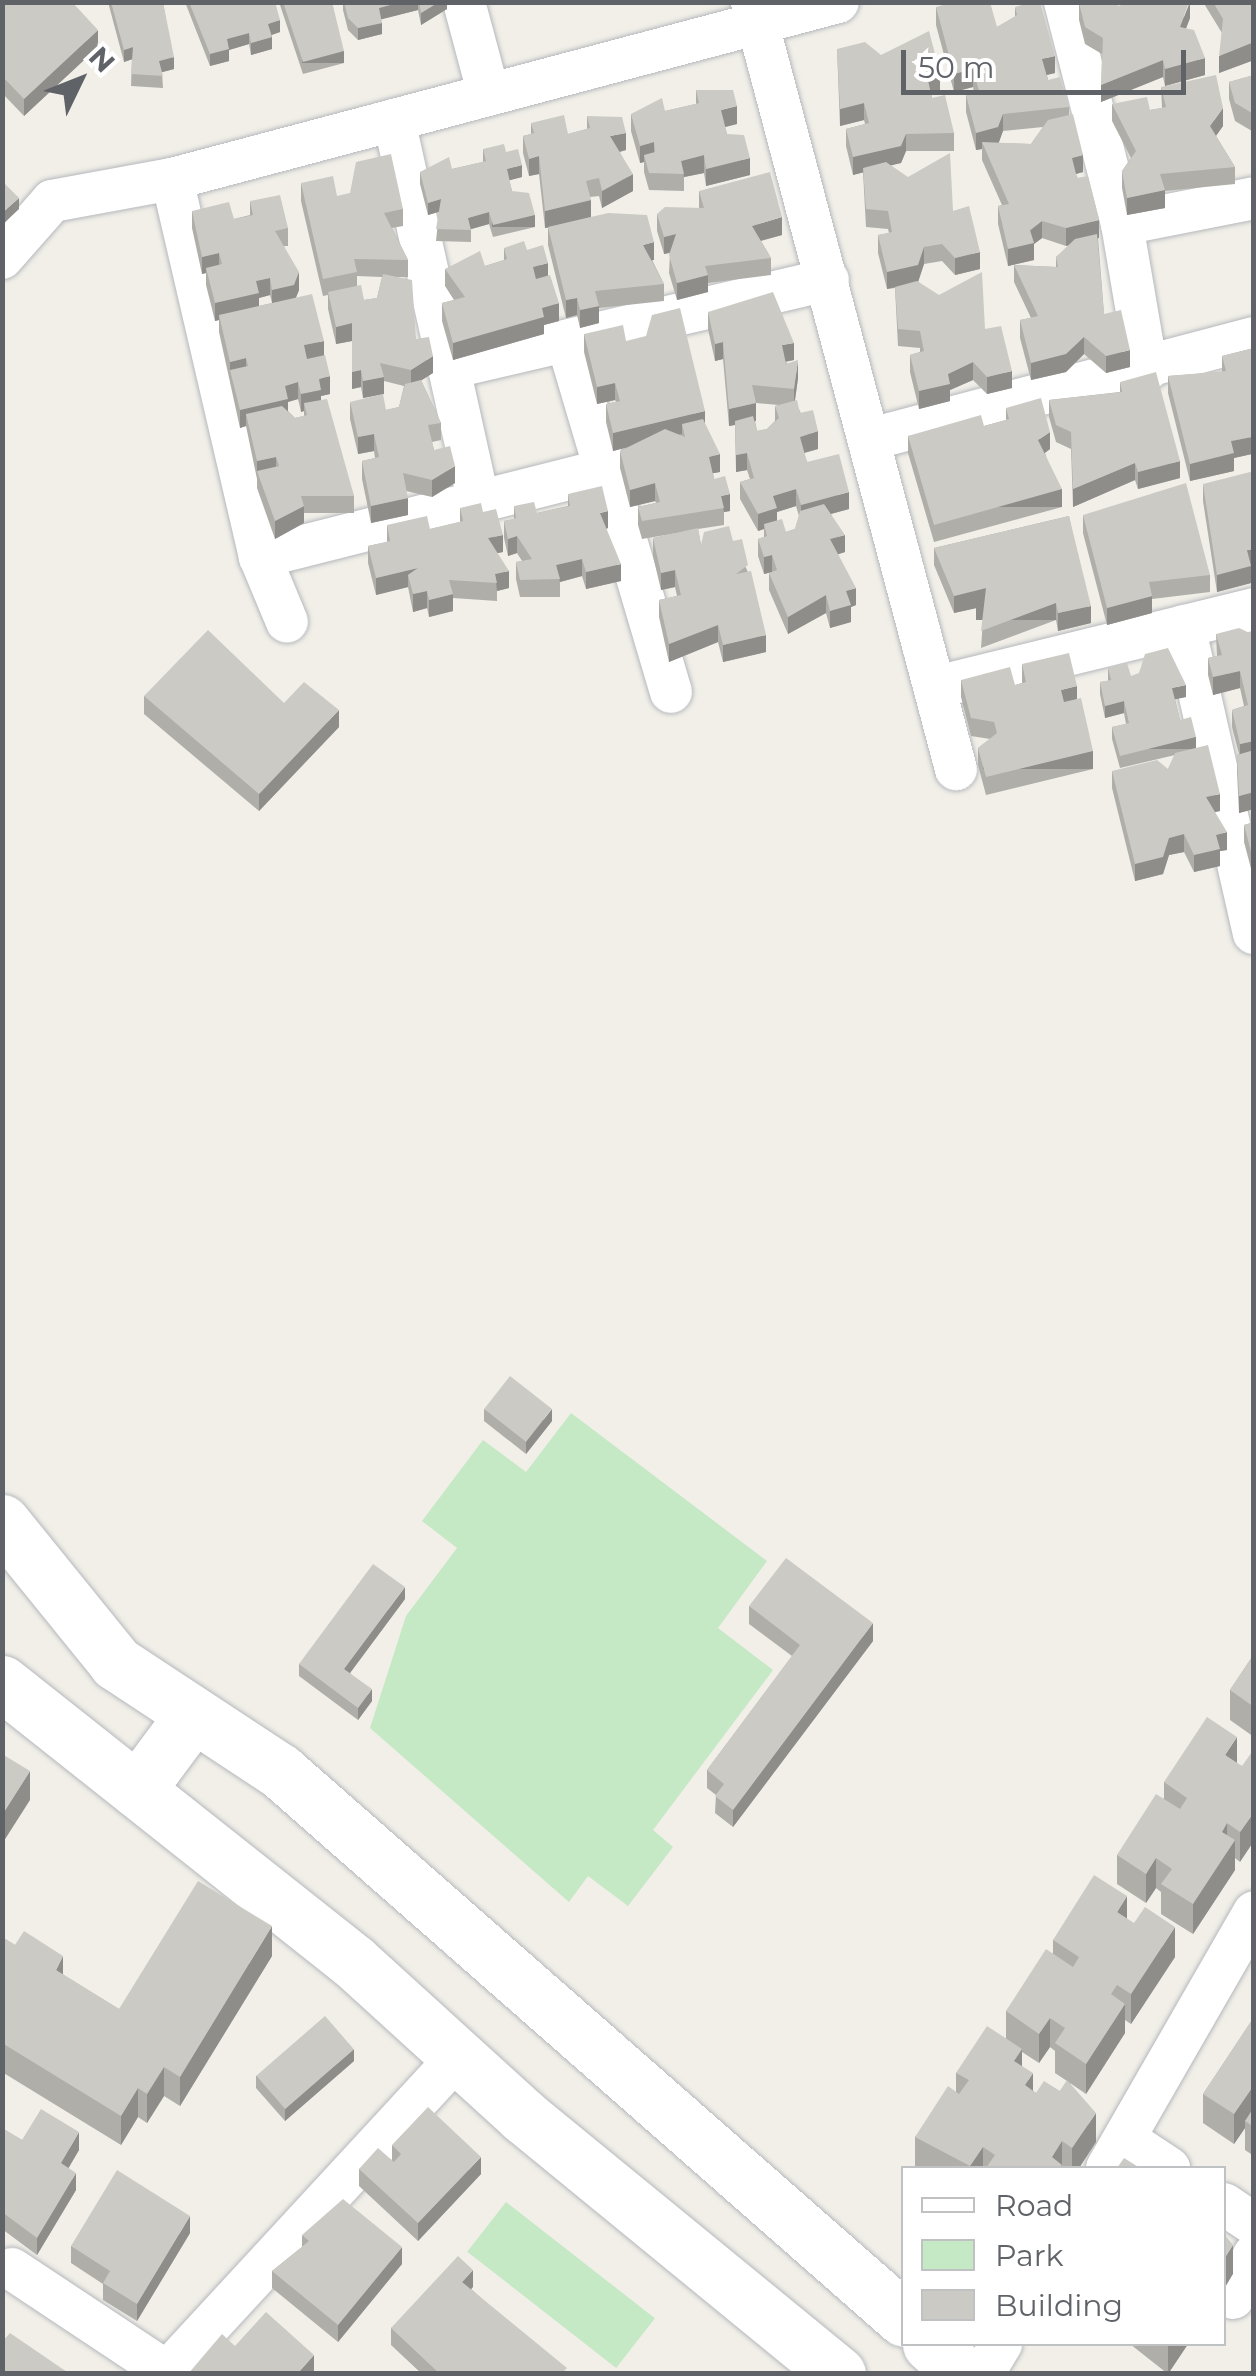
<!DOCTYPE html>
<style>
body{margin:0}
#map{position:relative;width:1256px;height:2376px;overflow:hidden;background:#f1efe8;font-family:Montserrat,sans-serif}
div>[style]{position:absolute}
.green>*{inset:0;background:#c5e8c5;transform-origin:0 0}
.roads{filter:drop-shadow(0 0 2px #b5b8bc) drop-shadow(0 0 2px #b5b8bc)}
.street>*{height:42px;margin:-21px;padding:0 21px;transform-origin:21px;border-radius:21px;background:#fff}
.secondary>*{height:55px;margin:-27.5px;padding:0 27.5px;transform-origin:27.5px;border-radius:27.5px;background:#fff}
.wall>*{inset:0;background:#afaea9}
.shaded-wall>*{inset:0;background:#8f8d8a;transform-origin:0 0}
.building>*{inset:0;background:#cccac5;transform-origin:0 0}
span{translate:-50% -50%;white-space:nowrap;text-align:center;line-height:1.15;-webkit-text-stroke:8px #fff;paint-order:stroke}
.frame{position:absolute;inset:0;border:5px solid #5f6368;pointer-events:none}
.legend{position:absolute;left:901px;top:2166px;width:325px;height:180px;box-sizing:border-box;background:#fff;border:2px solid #bfc1c3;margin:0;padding:12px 18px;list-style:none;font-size:30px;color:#5f6368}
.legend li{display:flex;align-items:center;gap:20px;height:50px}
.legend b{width:50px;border:2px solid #bfc1c3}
.north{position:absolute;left:30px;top:30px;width:100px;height:100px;-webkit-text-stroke:8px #fff;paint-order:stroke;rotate:47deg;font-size:28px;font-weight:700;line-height:40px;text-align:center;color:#5f6368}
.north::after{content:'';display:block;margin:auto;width:35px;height:45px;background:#5f6368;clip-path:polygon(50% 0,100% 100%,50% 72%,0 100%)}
.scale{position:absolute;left:901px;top:50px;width:285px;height:45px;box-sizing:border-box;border:5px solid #5f6368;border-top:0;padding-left:12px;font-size:30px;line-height:35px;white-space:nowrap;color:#5f6368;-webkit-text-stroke:8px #fff;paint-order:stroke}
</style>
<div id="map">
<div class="green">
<div style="clip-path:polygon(571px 1413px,767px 1561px,718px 1628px,773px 1670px,653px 1830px,673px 1847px,628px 1906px,588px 1876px,569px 1902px,370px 1728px,406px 1616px,457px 1548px,422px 1521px,483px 1440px,526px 1472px)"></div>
<div style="left:506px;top:2202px;width:189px;height:63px;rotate:38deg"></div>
</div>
<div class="roads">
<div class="street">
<div style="left:464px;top:2px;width:96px;rotate:75deg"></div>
<div style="left:752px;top:2px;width:794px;rotate:75.11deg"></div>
<div style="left:1065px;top:2px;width:229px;rotate:75.6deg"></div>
<div style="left:1122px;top:224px;width:148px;rotate:80.3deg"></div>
<div style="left:394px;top:120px;width:391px;rotate:77.5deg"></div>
<div style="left:172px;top:179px;width:388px;rotate:76.9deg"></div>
<div style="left:260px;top:557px;width:70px;rotate:67.4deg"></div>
<div style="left:1122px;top:224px;width:135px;rotate:-11.1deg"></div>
<div style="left:2px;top:258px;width:76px;rotate:-48.7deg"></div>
<div style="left:52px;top:201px;width:122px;rotate:-10.4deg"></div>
<div style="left:172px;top:179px;width:689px;rotate:-14.88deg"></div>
<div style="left:567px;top:341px;width:366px;rotate:73.5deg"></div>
<div style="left:449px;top:368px;width:389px;rotate:-13.1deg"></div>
<div style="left:871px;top:439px;width:396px;rotate:-14.8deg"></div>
<div style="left:260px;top:557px;width:360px;rotate:-14.2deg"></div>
<div style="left:1184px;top:626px;width:315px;rotate:77.2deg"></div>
<div style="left:953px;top:683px;width:310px;rotate:-13.8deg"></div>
<div style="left:1125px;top:2139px;width:53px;rotate:33.4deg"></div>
<div style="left:1107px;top:2168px;width:295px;rotate:-60.1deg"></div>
<div style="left:1224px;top:2204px;width:36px;rotate:34deg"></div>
<div style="left:12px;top:2269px;width:186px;rotate:33.6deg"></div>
<div style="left:167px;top:2372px;width:429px;rotate:-47.3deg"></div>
<div style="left:1233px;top:2298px;width:48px;rotate:-64deg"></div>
<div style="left:983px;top:2374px;width:35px;rotate:-59deg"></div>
</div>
<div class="secondary">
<div style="left:2px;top:1522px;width:181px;rotate:51deg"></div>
<div style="left:116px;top:1663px;width:196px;rotate:33.4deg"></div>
<div style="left:280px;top:1771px;width:830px;rotate:41.29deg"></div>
<div style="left:2px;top:1683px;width:449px;rotate:38.4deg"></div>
<div style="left:354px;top:1962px;width:229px;rotate:42.3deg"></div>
<div style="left:523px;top:2116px;width:407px;rotate:39.3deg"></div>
<div style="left:137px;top:1790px;width:92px;rotate:-53.4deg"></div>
<div style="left:930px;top:2344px;width:45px;rotate:42.3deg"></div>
</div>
</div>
<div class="wall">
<div style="clip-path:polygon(2px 2px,98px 47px,24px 116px,2px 93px)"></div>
<div style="clip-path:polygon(108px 2px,163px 2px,174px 69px,162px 72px,163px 88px,131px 86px,132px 59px,124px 62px)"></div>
<div style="clip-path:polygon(185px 2px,275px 2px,280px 32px,272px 35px,272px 49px,251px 55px,249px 44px,229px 50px,229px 61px,210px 66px)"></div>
<div style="clip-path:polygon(279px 2px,332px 2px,344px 63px,303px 74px)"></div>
<div style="clip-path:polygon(343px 2px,447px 2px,447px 9px,421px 25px,418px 10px,381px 19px,382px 34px,358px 40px,348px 30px,343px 10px)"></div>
<div style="clip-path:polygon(1203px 2px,1254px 2px,1254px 60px,1219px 73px,1222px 33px)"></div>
<div style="clip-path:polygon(1079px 3px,1118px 6px,1190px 18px,1186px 28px,1205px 75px,1165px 86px,1163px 77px,1101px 102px,1102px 54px,1085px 44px,1079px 20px)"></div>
<div style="clip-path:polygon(evenodd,936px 7px,997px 27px,1015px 17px,1015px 7px,1055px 73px,1047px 75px,1048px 80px,1069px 107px,1069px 115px,1083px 172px,1076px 174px,1099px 238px,1098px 238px,1104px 314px,1130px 367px,1106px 373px,1084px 354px,1066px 372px,1031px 380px,1020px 338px,1020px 320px,1031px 318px,1014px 282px,1014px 265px,1056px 267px,1056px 257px,1070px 245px,1066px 246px,1042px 238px,1034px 244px,1034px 260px,1008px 266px,998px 224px,998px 206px,1002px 205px,982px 160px,982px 149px,976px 150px,966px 112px,966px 95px,974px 93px,973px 87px,954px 92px,936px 25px,936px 7px,1043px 127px,1031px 144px,998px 143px,1003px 131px,1043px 127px)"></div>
<div style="clip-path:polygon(837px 49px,881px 55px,940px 90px,931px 92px,932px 98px,954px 133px,954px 151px,906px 151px,901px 163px,890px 165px,953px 211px,980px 269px,955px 275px,942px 261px,924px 264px,918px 282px,985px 329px,1012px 388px,987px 394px,973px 380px,950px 390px,950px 401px,919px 409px,910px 372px,910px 355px,920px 352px,920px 348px,898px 346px,895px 288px,887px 289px,878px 253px,878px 235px,889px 233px,888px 229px,866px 227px,863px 172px,853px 175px,846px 146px,846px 129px,865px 124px,864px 120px,840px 126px)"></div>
<div style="clip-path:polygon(1254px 75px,1252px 186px,1252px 131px,1235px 121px,1229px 99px,1229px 82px)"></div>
<div style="clip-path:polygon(1161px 87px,1223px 126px,1216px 136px,1235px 167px,1235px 184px,1165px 191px,1165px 208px,1127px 215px,1122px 188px,1122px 171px,1131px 158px,1112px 121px,1112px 104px,1150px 110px,1162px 108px)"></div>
<div style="clip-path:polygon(696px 90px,737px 124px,725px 127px,727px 134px,750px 175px,706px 186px,704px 173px,684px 177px,684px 191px,649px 190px,644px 172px,644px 162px,640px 163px,631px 131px,631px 114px,665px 111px,696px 104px)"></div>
<div style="clip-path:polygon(587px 116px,626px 150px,620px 152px,633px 191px,602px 208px,599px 196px,590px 197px,591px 217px,654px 260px,652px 260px,664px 284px,664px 301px,599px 308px,599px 323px,580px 328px,577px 315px,566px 318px,548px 245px,548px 228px,545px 228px,539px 174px,529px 176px,523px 153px,523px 136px,531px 134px,531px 123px,568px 134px,587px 129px)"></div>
<div style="clip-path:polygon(483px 149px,506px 152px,522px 177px,509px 180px,512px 191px,535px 227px,493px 237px,489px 224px,471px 229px,471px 242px,436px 241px,439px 212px,428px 215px,420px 184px,420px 172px,452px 169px,483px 162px)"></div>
<div style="clip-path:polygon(evenodd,301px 183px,337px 196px,403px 209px,403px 226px,392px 228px,408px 260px,408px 277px,394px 277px,416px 339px,433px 373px,421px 380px,441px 423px,441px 440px,432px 442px,434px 450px,455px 483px,432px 497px,406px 491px,408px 515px,371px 523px,362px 479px,362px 461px,375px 458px,374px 451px,358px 454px,350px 419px,350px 402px,386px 410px,399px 407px,404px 386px,384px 381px,384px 394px,363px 398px,361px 387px,352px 389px,352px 341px,336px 344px,328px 309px,328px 295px,323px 296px,301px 201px,301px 183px,357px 276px,382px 277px,377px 298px,364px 300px,357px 286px,357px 276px)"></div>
<div style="clip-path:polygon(699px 191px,782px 235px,761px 241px,771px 258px,771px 275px,708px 283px,708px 292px,677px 300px,669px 273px,670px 253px,664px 254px,657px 231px,657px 214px,699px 208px)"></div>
<div style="clip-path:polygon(evenodd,250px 201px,288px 228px,288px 246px,284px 246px,299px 290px,296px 298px,324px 356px,330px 394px,321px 396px,321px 400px,354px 496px,354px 513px,304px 513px,304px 523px,275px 539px,257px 488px,257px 479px,246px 426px,240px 428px,219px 332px,219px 320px,215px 321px,206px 285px,206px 273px,202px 274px,192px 228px,192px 211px,234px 219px,250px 215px,250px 201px,270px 295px,272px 303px,259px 306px,259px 298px,270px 295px,250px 201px,298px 399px,301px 412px,304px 411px,304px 416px,295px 418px,288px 411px,288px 402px,298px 399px)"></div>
<div style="clip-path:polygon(504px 248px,527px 250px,548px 275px,559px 321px,544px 325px,544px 334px,453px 360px,442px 321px,442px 303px,454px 300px,445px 286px,445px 269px,485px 266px,504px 260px)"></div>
<div style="clip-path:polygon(evenodd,708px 312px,794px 360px,786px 362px,798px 378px,795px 401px,818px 449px,804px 453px,807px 462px,849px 509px,831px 514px,845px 552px,838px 554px,856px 605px,851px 607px,851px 622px,830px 628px,826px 613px,788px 634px,769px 590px,769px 573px,772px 572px,764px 574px,758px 556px,758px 539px,764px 537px,764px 529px,758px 531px,740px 499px,740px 482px,750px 479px,747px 470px,736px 472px,735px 425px,729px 426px,723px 359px,715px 361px,708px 329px,708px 312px,756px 403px,779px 405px,775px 406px,775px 421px,767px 429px,757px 431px,755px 421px,756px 421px,756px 403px,708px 312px,796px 506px,799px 516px,795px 529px,786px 532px,777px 521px,777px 512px,796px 506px)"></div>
<div style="clip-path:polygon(584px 334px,626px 341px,705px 425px,720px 472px,713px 473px,714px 479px,730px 511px,724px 512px,724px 525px,698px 529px,701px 545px,733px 541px,748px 572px,766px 652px,723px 662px,718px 642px,669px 662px,659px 617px,659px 600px,677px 596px,675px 587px,661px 590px,653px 556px,653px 538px,677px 533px,642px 539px,638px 525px,638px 507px,656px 503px,655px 501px,630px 507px,620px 468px,620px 451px,627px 447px,613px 451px,606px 422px,606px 404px,616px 402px,615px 400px,597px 404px,584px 352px)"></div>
<div style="clip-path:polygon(1254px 348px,1254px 461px,1252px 454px,1234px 458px,1234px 471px,1190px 481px,1168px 393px,1168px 376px,1222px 372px,1222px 356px)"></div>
<div style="clip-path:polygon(1120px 382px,1180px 478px,1138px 489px,1135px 480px,1073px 507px,1071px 449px,1056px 442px,1049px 417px,1049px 400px,1120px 392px)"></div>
<div style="clip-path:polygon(1006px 408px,1050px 449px,1045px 453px,1062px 507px,934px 542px,908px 453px,908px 436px,984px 426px,1006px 420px)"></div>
<div style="clip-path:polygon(1203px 484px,1251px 566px,1251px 583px,1217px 592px,1203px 501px)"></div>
<div style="clip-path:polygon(568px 494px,608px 528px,606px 529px,621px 581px,586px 589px,582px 576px,560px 582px,560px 597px,520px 597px,516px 579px,516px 562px,522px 561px,517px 553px,508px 556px,504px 538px,504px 521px,514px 519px,514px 506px,537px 513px,568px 506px)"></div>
<div style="clip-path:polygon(460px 508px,483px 512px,503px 552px,497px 553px,509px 588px,497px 591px,497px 601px,453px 598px,453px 611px,429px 617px,427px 608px,413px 612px,408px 587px,376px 595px,368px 563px,368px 546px,387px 542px,387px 525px,430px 529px,460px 522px)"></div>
<div style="clip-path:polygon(1083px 515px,1210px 575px,1210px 592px,1152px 599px,1152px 613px,1107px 625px,1083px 533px)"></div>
<div style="clip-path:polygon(1069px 516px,1091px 623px,1058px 631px,1056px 620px,981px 648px,984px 606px,954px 613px,934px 565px,934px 548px)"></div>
<div style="clip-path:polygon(1216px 634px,1254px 635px,1254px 809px,1239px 813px,1237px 772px,1237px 755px,1239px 754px,1232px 727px,1232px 710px,1244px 706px,1240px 688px,1213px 695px,1208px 675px,1208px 658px,1217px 656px)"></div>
<div style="clip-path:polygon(1022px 664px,1077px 699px,1093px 769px,986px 795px,978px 765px,978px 748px,990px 739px,971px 736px,961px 697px,961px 680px,1015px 685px,1022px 683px)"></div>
<div style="clip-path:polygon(1108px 668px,1186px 697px,1175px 699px,1180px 720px,1196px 748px,1220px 811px,1215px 812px,1227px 850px,1220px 851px,1220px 866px,1194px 872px,1184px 852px,1169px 855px,1163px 874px,1135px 881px,1112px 788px,1112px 771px,1168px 769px,1175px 755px,1120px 768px,1112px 739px,1112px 727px,1126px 724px,1124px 713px,1105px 718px,1100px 694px,1100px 682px,1108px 681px)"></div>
<div style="clip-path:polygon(144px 696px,284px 703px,339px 727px,259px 811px,144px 714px)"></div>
<div style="clip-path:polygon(1254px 822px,1254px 880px,1244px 842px,1244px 825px)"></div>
<div style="clip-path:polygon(484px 1409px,552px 1421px,526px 1454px,484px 1421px)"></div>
<div style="clip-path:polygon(405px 1599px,350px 1673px,372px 1701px,358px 1720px,299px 1676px,299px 1664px)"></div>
<div style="clip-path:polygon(749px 1606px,873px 1641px,733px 1827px,715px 1813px,716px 1795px,707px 1788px,707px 1770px,792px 1656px,749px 1624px)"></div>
<div style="clip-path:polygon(1254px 1654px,1254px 1737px,1230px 1720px,1230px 1690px)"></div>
<div style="clip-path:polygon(1237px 1764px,1242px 1766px,1240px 1862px,1235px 1858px,1235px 1870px,1193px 1934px,1161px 1914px,1161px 1892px,1156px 1888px,1146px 1903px,1117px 1884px,1117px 1855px,1164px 1798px,1164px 1782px)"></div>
<div style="clip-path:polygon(evenodd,1127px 1919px,1175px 1957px,1131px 2024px,1125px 2020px,1125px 2033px,1086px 2094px,1070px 2083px,1096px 2142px,1079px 2168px,918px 2168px,915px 2167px,915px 2137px,956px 2092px,956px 2073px,1006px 2038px,1006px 2011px,1053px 1953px,1053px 1940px,1127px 1919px,1050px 2047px,1055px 2051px,1055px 2073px,1067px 2081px,1060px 2091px,1036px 2093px,1033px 2091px,1022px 2066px,1022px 2052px,1039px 2063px,1050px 2047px)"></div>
<div style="clip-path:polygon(2px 1937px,119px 2009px,272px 1956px,180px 2106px,164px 2096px,147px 2123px,138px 2117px,121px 2145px,2px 2072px)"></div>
<div style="clip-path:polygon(1254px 2017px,1254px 2156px,1245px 2150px,1245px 2128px,1234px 2144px,1203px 2123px,1203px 2094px)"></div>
<div style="clip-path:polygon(354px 2061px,285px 2121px,256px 2088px,256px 2076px)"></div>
<div style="clip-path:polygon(2px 2128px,22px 2140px,79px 2150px,68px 2168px,76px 2190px,37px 2255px,2px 2229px)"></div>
<div style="clip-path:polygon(392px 2145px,481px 2174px,418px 2241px,359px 2186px,359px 2169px,392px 2161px)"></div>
<div style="clip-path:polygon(190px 2233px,137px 2321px,103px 2300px,103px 2284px,71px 2263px,71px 2246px)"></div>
<div style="clip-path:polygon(302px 2235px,402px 2264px,338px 2342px,272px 2288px,272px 2271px,302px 2247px)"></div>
<div style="clip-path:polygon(473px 2287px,471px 2289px,567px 2374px,422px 2374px,391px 2345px,391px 2328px)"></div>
<div style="clip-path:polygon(1130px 2344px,1188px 2344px,1168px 2374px)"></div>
</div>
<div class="shaded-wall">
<div style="clip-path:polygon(401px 2px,418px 2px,418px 10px,379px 20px,379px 8px)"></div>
<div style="clip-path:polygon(439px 2px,447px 2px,447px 9px,421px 25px,421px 13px)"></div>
<div style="clip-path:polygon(1190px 2px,1190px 18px,1180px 44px,1180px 27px)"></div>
<div style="clip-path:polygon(280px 20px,280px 32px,268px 36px,268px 24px)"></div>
<div style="clip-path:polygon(382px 23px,382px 34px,358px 40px,358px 28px)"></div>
<div style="clip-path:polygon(98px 30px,98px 47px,24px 116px,24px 99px)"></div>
<div style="clip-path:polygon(249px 33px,249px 44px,229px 50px,229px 61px,210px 66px,210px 54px,227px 39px)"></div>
<div style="clip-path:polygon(272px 37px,272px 49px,251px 55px,251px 43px)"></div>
<div style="clip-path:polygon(1254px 42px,1254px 60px,1219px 73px,1219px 56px)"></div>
<div style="clip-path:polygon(133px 47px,133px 59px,124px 62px,124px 50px)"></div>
<div style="left:344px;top:51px;width:12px;height:42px;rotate:90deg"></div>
<div style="clip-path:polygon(1055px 56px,1055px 73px,1042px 76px,1042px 59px)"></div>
<div style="clip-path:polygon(174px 57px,174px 69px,159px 73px,159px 61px)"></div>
<div style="clip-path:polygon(1205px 58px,1205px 75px,1165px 86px,1165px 69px)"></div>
<div style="clip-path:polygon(1163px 60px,1163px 77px,1101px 102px,1101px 85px)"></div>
<div style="clip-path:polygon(973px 69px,973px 87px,954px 92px,954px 74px)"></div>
<div style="clip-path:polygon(940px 73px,940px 90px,927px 93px,927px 76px)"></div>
<div style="clip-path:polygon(864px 103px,864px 120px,840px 126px,840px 109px)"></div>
<div style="clip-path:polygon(737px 106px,737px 124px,721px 128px,721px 110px)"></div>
<div style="clip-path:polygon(1223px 108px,1223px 126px,1210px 144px,1210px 126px)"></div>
<div style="clip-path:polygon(1003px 114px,1003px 131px,998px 145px,982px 142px,982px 149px,976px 150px,976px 133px)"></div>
<div style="clip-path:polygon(626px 133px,626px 150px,610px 154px,610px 136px)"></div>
<div style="clip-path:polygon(906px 134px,906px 151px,901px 163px,853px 175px,853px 157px)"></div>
<div style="clip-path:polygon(654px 142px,654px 160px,644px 155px,644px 162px,640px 163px,640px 146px)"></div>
<div style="clip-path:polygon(704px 155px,704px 173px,684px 177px,681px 161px)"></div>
<div style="clip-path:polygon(1083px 155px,1083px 172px,1072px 175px,1072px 158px)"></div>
<div style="clip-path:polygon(539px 156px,539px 174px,529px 176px,529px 159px)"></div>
<div style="clip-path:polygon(750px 158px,750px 175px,706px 186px,706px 169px)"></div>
<div style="clip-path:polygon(522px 165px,522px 177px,507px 181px,507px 169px)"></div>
<div style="left:1254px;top:168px;width:17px;height:2px;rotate:90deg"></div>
<div style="clip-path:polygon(633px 174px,633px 191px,602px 208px,602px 191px)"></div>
<div style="clip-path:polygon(1165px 190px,1165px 208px,1127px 215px,1127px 198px)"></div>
<div style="clip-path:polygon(19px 198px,19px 209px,2px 225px,2px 213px)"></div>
<div style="clip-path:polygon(441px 199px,441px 211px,428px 215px,428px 203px)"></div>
<div style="clip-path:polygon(591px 200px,591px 217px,545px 228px,545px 211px)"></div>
<div style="clip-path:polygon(489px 212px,489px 224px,468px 230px,468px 218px)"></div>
<div style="left:535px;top:215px;width:12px;height:43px;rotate:90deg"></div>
<div style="clip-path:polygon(782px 217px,782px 235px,752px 243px,752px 226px)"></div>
<div style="clip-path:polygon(1099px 220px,1099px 238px,1066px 246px,1066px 228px)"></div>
<div style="clip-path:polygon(1042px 221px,1042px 238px,1034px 244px,1034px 260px,1008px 266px,1008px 249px)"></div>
<div style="clip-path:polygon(676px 234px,676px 251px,664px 254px,664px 237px)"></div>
<div style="clip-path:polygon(654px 242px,654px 260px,643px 262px,643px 245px)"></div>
<div style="clip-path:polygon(924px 247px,924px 264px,918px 282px,887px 289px,887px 272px)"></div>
<div style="clip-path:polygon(980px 252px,980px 269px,955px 275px,955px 258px)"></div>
<div style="clip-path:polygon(219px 253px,219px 270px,206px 268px,206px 273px,202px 274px,202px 257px)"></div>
<div style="clip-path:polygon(548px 263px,548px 280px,533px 284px,533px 267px)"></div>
<div style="clip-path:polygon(299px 272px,299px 290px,294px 302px,272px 307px,272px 290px)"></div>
<div style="clip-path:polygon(708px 275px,708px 292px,677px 300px,677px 283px)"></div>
<div style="clip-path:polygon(270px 278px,270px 295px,259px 298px,259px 311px,219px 315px,219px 320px,215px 321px,215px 303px,256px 281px)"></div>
<div style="clip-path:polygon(577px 298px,577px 315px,566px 318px,566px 300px)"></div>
<div style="clip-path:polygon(559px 303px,559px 321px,544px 325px,544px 334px,453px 360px,453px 343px,542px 308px)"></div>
<div style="clip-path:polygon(599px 306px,599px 323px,580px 328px,580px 310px)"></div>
<div style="clip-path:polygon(352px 323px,352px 341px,336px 344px,336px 327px)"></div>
<div style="clip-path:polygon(1084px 337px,1084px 354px,1066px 372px,1031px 380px,1031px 363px)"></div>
<div style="clip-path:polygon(324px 341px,324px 358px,304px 363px,304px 345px)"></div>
<div style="clip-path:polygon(723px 342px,723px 359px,715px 361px,715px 344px)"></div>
<div style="clip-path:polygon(794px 343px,794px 360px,782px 362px,782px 345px)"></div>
<div style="clip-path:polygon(1130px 350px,1130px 367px,1106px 373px,1106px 356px)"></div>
<div style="clip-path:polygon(433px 356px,433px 373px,411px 387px,411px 370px)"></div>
<div style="clip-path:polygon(246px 358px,246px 376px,230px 371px,230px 362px)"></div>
<div style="clip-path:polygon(798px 360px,798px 378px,794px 406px,794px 389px)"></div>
<div style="clip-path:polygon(973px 362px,973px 380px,950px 390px,950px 401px,919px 409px,919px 391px,948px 374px)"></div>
<div style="clip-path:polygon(361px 370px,361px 387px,352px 389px,352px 372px)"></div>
<div style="clip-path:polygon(1012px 371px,1012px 388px,987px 394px,987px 377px)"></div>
<div style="clip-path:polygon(330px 376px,330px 394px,321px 396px,321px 407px,304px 403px,304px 411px,301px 412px,301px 394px,319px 379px)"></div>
<div style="clip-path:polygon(384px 377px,384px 394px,363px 398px,363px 381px)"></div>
<div style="clip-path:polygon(298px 382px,298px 399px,288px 402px,288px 416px,246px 414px,246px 426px,240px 428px,240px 410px,285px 386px)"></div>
<div style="clip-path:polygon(615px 383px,615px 400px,597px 404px,597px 387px)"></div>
<div style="clip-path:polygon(756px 403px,756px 421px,729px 426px,729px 409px)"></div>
<div style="clip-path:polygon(705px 411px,705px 428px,682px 424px,682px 434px,613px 451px,613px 433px)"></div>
<div style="clip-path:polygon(818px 431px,818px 449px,800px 454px,800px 437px)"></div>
<div style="clip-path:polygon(1050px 432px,1050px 449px,1038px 458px,1038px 440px)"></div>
<div style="clip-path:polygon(374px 434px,374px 451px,358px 454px,358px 437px)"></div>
<div style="clip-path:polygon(1252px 437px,1252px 454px,1234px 458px,1234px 471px,1190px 481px,1190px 464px,1231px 441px)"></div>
<div style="clip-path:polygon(747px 453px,747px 470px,736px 472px,736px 455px)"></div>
<div style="clip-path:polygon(720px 454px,720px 472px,709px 474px,709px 457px)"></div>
<div style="clip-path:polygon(276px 457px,276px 474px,257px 471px,257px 479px,257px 461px)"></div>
<div style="clip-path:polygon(1180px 461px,1180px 478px,1138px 489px,1138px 472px)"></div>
<div style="clip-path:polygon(1135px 463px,1135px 480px,1073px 507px,1073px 489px)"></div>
<div style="clip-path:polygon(455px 466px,455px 483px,432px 497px,432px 480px)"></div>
<div style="clip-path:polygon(655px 483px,655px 501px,630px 507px,630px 490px)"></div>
<div style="clip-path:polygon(796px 489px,796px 506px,777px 512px,777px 526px,764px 524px,764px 529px,758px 531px,758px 514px,773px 496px)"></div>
<div style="left:1062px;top:489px;width:18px;height:133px;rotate:90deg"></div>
<div style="clip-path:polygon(849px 492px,849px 509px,801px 522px,801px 505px)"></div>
<div style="clip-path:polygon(730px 494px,730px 511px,724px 512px,721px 496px)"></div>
<div style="clip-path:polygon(408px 498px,408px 515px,371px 523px,371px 506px)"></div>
<div style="clip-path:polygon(304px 506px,304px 523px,275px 539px,275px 521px)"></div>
<div style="clip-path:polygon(608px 511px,608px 528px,600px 531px,600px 513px)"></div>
<div style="clip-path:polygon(503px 535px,503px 552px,488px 555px,488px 538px)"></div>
<div style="clip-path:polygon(845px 535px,845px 552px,830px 557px,830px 539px)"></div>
<div style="clip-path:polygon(517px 536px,517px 553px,508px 556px,508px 539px)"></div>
<div style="clip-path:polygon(1254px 549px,1251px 583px,1217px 592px,1217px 575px,1247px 550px)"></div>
<div style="clip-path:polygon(772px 555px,772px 572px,764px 574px,764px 557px)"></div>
<div style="clip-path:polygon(582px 559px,582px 576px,560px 582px,556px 565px)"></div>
<div style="clip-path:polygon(621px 564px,621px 581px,586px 589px,586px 572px)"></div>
<div style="clip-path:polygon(418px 568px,408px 575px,408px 587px,376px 595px,376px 578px)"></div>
<div style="clip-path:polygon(675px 570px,675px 587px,661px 590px,661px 573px)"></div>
<div style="clip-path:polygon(509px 571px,509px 588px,497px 591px,495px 574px)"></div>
<div style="clip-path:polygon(856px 588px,856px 605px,851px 607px,851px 622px,830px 628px,830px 611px,846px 591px)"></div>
<div style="clip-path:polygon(986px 588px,986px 606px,954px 613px,954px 596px)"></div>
<div style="clip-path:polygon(427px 591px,427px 608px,413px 612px,413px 594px)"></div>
<div style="clip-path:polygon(453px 594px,453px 611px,429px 617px,429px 600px)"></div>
<div style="clip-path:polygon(826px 595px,826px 613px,788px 634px,788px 617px)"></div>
<div style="clip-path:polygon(1152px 596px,1152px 613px,1107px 625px,1107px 608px)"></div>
<div style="left:1056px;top:603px;width:17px;height:80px;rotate:90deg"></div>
<div style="clip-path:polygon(1091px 606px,1091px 623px,1058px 631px,1058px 613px)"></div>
<div style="clip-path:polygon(718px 625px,718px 642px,669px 662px,669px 644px)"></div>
<div style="clip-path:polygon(766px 635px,766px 652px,723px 662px,723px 645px)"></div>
<div style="clip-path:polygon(1240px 671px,1240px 688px,1213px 695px,1213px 677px)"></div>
<div style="clip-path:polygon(1186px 685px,1186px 697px,1172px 700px,1172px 688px)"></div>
<div style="clip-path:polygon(1077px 686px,1077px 703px,1061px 708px,1061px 690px)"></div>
<div style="clip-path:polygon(1124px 701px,1124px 713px,1105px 718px,1105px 706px)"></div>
<div style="clip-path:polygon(339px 710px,339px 727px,259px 811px,259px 794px)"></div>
<div style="left:1196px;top:737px;width:12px;height:78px;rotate:90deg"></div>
<div style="clip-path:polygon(1254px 741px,1254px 758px,1240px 761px,1240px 744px)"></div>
<div style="left:1093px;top:751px;width:18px;height:110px;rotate:90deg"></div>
<div style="clip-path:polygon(1254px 792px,1254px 809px,1239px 813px,1239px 796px)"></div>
<div style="clip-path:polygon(1220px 794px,1220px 811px,1206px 814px,1206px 797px)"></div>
<div style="clip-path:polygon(1227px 832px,1227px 850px,1220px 851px,1220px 866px,1194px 872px,1194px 855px,1216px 835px)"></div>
<div style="clip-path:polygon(1184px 834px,1184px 852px,1169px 855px,1163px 874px,1135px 881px,1135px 864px,1169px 838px)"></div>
<div style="clip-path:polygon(552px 1409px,552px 1421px,526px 1454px,526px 1442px)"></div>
<div style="clip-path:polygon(405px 1587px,405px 1599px,344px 1681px,344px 1669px)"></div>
<div style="clip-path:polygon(873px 1623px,873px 1641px,733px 1827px,733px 1810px)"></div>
<div style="clip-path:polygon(372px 1689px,372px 1701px,358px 1720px,358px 1708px)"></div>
<div style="clip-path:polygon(1237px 1737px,1237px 1766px,1225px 1755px)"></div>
<div style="clip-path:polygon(30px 1771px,30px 1800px,2px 1844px,2px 1815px)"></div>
<div style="clip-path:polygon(1254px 1812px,1254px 1841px,1240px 1862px,1240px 1832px)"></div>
<div style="clip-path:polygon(1227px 1823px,1227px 1852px,1235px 1840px,1235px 1870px,1193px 1934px,1193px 1904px,1222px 1832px)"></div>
<div style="clip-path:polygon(1156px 1858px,1156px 1888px,1146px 1903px,1146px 1874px)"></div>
<div style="clip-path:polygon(1127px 1896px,1127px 1926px,1117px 1912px)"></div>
<div style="clip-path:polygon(272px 1926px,272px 1956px,180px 2106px,180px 2077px)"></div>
<div style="clip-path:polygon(1175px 1927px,1175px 1957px,1131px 2024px,1131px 1994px)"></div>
<div style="clip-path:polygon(63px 1956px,63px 1986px,56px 1970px)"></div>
<div style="clip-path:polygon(1125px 2004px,1125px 2033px,1086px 2094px,1086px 2064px)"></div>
<div style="clip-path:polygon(1050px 2018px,1050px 2047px,1039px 2063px,1039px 2034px)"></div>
<div style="clip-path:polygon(354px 2049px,354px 2061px,285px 2121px,285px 2109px)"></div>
<div style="clip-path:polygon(1022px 2049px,1022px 2079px,1014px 2061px)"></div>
<div style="clip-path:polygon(164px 2067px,164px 2096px,147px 2123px,147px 2094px)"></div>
<div style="clip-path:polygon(1033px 2073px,1033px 2102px,1025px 2085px)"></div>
<div style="clip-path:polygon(1254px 2085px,1254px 2115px,1245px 2121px,1245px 2128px,1234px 2144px,1234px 2114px)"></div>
<div style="clip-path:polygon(138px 2088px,138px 2117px,121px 2145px,121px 2116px)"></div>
<div style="clip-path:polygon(1096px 2113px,1096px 2142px,1079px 2168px,1072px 2168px,1072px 2148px)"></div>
<div style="clip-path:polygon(79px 2132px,79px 2150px,61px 2181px,61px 2163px)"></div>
<div style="clip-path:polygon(1062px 2141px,1062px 2168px,1052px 2168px,1052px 2157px)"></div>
<div style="clip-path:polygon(983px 2147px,983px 2168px,970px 2168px,970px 2166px)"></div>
<div style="clip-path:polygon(481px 2157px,481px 2174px,418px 2241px,418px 2223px)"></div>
<div style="clip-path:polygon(76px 2173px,76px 2190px,37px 2255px,37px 2238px)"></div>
<div style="clip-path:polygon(190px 2216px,190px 2233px,137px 2321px,137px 2304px)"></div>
<div style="clip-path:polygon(1233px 2245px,1233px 2274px,1224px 2289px,1224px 2259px)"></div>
<div style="clip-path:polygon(402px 2247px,402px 2264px,338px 2342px,338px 2325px)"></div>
<div style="clip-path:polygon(473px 2270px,473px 2287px,462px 2299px,462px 2282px)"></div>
<div style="clip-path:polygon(1168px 2344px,1188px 2344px,1168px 2374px)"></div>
<div style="clip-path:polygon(314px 2355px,314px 2372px,312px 2374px,297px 2374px)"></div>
</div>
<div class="building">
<div style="clip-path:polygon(2px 2px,72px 2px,98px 30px,24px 99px,2px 76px)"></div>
<div style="clip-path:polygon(111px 2px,163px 2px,174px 57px,159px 61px,163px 76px,131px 74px,133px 47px,124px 50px)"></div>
<div style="clip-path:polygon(189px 2px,275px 2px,280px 20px,268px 24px,272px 37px,251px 43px,249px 33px,227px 39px,229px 49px,210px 54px)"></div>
<div style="clip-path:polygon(283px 2px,332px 2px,344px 51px,303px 62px)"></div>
<div style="clip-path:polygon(344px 2px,401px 2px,379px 8px,382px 23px,358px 28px,348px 18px)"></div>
<div style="clip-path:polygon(419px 2px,439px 2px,421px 13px)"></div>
<div style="clip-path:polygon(954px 2px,990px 2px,997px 27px,1017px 15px,1015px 7px,1032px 2px,1040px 2px,1055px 56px,1042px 59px,1048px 80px,1060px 77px,1069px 107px,1003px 114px,998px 127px,976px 133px,966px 95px,979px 91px,973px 69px,954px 74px,936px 7px)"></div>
<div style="clip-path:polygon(1117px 2px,1118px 6px,1132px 2px,1189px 2px,1180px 27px,1194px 30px,1205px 58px,1165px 69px,1163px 60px,1101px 85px,1103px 38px,1085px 27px,1079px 3px)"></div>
<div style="clip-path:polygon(1213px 2px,1254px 2px,1254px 42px,1219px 56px,1223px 19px)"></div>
<div style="clip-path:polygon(929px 31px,940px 73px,927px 76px,932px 98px,945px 95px,954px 133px,906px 134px,901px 146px,853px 157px,846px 129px,869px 123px,864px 103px,840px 109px,837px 49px,865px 42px,881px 55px)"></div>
<div style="clip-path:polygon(1216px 75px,1223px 108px,1210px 126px,1235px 167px,1160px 174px,1165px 190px,1127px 198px,1122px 171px,1136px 151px,1112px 104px,1147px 97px,1150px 110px,1166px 107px,1161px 87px)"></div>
<div style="clip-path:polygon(1254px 75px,1254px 168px,1252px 169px,1252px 113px,1235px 103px,1229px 82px)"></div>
<div style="clip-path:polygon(696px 90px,733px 90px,737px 106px,721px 110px,727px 134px,744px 135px,750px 158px,706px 169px,704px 155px,681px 161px,684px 174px,649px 173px,644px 155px,655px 152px,654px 142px,640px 146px,631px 114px,662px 98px,665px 111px,699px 103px)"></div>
<div style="clip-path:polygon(1073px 114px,1083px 155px,1072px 158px,1077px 178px,1088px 176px,1099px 220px,1066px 228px,1042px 221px,1030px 230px,1034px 243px,1008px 249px,998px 206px,1009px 204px,982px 142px,1031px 144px,1048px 120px)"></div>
<div style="clip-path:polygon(564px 115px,568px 134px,590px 128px,587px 116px,622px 117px,626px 133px,610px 136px,633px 174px,602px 191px,599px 178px,586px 181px,591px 200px,545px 211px,539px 156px,529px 159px,523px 136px,534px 133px,531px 123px)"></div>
<div style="clip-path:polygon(504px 144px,506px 152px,518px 149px,522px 165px,507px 169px,512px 191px,529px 193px,535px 215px,493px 225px,489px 212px,468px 218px,471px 230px,436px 229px,441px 199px,428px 203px,420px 172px,449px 157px,452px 169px,486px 161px,483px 149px)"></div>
<div style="clip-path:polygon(950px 153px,953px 211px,969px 206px,980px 252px,955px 258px,942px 244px,924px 247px,918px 265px,887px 272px,878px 235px,892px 232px,888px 211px,866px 209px,863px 168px,886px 162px,908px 177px)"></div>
<div style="clip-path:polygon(391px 154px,403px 209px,384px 213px,408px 260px,354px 259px,357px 272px,323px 279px,301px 183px,333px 176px,337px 196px,350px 193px,356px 162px)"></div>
<div style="clip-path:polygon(770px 172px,782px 217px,752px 226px,771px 258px,705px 266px,708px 275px,677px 283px,669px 255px,676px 234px,664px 237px,657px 214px,665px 207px,704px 208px,699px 191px)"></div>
<div style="clip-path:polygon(2px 181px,19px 198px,2px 213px)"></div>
<div style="clip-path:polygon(280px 195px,288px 228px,275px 231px,299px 272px,294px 285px,272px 290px,270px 278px,256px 281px,259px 293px,215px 303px,206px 268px,222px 264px,219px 253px,202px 257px,192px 211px,229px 202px,234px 219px,253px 215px,250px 201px)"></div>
<div style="clip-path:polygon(608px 213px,647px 215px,654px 242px,643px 245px,664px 284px,595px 291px,599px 306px,580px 310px,577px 298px,566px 300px,548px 227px)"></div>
<div style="clip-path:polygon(1097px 234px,1104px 314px,1121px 310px,1130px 350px,1106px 356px,1084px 337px,1066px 354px,1031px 363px,1020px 320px,1038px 316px,1014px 265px,1058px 267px,1056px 257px,1075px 239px)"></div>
<div style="clip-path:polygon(524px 241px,527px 250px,543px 245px,548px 263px,533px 267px,536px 279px,550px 275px,559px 303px,542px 308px,544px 317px,453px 343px,442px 303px,465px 297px,445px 269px,480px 251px,485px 266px,507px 259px,504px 248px)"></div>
<div style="clip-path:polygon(982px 272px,985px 329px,1001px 326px,1012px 371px,987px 377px,973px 362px,948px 374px,950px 384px,919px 391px,910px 355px,924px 351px,920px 331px,898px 329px,895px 287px,917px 281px,939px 295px)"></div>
<div style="clip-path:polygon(383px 274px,412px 280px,416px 339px,429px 337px,433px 356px,411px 370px,380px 363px,384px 377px,363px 381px,361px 370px,352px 372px,352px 323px,336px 327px,328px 292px,361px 285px,364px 300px,377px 298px)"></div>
<div style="clip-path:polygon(773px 292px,794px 343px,782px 345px,786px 364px,798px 360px,794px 389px,752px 385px,756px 403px,729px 409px,723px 342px,715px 344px,708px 312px)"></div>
<div style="clip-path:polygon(312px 294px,324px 341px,304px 345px,307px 359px,325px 355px,330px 376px,319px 379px,321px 390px,301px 394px,298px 382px,285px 386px,288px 399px,240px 410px,230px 370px,248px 366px,246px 358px,230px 362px,219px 315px)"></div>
<div style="clip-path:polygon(680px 308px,705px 411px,613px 433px,606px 404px,620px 401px,615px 383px,597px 387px,584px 334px,623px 325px,626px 341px,646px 336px,652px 315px)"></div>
<div style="clip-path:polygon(1254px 348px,1254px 444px,1252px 437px,1231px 441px,1234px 453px,1190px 464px,1168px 376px,1226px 371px,1222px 356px)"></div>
<div style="clip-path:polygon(1156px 372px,1180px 461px,1138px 472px,1135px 463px,1073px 489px,1071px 432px,1056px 425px,1049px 400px,1122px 392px,1120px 382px)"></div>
<div style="clip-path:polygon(421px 380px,441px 423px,428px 425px,434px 450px,450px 446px,455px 466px,432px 480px,403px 473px,408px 498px,371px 506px,362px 461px,379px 457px,374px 434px,358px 437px,350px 402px,383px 394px,386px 410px,399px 407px,405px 384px)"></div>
<div style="clip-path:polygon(1041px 398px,1050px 432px,1038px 440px,1062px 489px,934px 525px,908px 436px,981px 415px,984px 426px,1009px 419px,1006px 408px)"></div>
<div style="clip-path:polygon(327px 399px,354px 496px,301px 496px,304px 506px,275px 521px,257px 471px,279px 466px,276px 457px,257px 461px,246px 414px,282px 406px,295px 418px,307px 415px,304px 403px)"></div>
<div style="clip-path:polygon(797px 400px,800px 413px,813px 410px,818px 431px,800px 437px,807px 462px,839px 454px,849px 492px,801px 505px,796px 489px,773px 496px,777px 508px,758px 514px,740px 482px,754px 478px,747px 453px,736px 455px,735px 421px,753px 416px,757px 431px,767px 429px,779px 418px,775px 406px)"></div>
<div style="clip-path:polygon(703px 419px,720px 454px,709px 457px,714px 479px,725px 476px,730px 494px,721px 496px,724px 508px,642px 521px,638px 507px,660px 502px,655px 483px,630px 490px,620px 451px,665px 429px,685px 437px,682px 424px)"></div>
<div style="clip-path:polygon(1254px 471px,1254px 549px,1247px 550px,1251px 566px,1217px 575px,1203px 484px)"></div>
<div style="clip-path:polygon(1186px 483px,1210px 575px,1149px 582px,1152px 596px,1107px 608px,1083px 515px)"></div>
<div style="clip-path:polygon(602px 486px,608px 511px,600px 513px,621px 564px,586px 572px,582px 559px,556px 565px,560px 579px,520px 580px,516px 562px,532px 559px,517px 536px,508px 539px,504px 521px,516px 518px,514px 506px,534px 502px,537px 513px,570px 506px,568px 494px)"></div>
<div style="clip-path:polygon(481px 503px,483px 512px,496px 509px,503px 535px,488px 538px,509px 571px,495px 574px,497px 583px,449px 580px,453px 594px,429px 600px,427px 591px,413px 594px,408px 575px,418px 568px,376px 578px,368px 546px,390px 541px,387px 525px,427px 516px,430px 529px,463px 521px,460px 508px)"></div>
<div style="clip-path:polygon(824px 504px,845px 535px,830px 539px,856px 588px,846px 591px,851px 605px,830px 611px,826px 595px,788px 617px,769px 573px,777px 570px,772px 555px,764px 557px,758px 539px,767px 536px,764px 524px,782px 519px,786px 532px,795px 529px,800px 511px)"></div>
<div style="clip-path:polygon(1069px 516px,1091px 606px,1058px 613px,1056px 603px,981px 631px,986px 588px,954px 596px,934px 548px)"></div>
<div style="clip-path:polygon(729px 526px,733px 541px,742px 539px,748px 565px,736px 574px,751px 571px,766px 635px,723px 645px,718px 625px,669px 644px,659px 600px,681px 595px,675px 570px,661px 573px,653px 538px,698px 528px,701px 545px,704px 532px)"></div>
<div style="clip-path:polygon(1239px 628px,1254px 635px,1254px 741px,1240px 744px,1232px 710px,1248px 705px,1240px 671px,1213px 677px,1208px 658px,1222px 655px,1216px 634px)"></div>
<div style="clip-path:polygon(208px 630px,284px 703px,304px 682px,339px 710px,259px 794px,144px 696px)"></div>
<div style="clip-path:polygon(1168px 648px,1186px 685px,1172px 688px,1180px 720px,1191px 717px,1196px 737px,1120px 756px,1112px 727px,1129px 723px,1124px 701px,1105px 706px,1100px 682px,1111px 680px,1108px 668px,1127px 663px,1131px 676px,1139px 673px,1145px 654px)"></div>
<div style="clip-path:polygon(1069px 653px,1077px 686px,1061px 690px,1064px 702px,1081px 698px,1093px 751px,986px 777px,978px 748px,997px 733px,994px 722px,971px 718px,961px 680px,1010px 667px,1015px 685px,1026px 682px,1022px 664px)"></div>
<div style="clip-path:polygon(1208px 745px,1220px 794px,1206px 797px,1227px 832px,1216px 835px,1220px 849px,1194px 855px,1184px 834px,1169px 838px,1163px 857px,1135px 864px,1112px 771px,1157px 760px,1168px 769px,1175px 753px)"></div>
<div style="clip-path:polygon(1254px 750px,1254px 792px,1239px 796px,1237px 755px)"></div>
<div style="clip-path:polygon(1254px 822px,1254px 863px,1244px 825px)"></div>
<div style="left:510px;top:1376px;width:53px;height:42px;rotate:38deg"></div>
<div style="clip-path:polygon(786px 1558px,873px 1623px,733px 1810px,715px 1796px,724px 1784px,707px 1770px,800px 1645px,749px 1606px)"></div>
<div style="clip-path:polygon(373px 1564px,405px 1587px,344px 1669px,372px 1689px,358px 1708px,299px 1664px)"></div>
<div style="clip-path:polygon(1254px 1654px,1254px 1707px,1230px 1690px)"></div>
<div style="clip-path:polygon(1207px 1717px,1237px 1737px,1225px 1755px,1242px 1766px,1254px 1749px,1254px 1812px,1240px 1832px,1227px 1823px,1222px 1832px,1235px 1840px,1193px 1904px,1161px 1884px,1172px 1869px,1156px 1858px,1146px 1874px,1117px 1855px,1156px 1794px,1180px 1809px,1187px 1798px,1164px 1782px)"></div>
<div style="clip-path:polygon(2px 1754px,30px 1771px,2px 1815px)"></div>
<div style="clip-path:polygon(1094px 1875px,1127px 1896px,1117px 1912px,1134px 1923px,1145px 1907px,1175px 1927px,1131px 1994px,1117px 1985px,1111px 1994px,1125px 2004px,1086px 2064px,1055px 2043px,1065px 2028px,1050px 2018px,1039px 2034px,1006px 2011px,1046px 1949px,1073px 1967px,1079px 1957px,1053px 1940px)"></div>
<div style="clip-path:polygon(198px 1881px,272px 1926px,180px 2077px,164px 2067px,147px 2094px,138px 2088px,121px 2116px,2px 2043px,2px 1937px,15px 1945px,24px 1931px,63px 1956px,56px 1970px,119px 2009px)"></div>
<div style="left:325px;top:2016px;width:44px;height:91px;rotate:49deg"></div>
<div style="clip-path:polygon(1254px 2017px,1254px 2085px,1234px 2114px,1203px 2094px)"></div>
<div style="clip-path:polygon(987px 2026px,1022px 2049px,1014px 2061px,1033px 2073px,1025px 2085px,1036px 2093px,1044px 2081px,1060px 2091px,1067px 2080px,1096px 2113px,1072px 2148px,1062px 2141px,1052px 2157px,1062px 2165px,1059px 2168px,986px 2168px,995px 2155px,983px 2147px,970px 2166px,915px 2137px,948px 2086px,959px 2094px,969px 2080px,956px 2073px)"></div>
<div style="clip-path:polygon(428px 2107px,481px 2157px,418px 2223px,359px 2169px,378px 2148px,394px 2162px,401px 2154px,392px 2145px)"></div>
<div style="clip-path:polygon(1254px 2107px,1254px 2127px,1245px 2121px)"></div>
<div style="clip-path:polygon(41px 2109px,79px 2132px,61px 2163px,76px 2173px,37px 2238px,2px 2212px,2px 2128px,22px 2140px)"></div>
<div style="clip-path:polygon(1124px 2158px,1140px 2168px,1117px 2168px)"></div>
<div style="clip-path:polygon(117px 2170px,190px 2216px,137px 2304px,103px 2283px,110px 2271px,71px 2246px)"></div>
<div style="clip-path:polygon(343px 2199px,402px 2247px,338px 2325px,272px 2271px,309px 2241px,302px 2235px)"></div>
<div style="clip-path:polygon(1224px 2234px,1233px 2245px,1224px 2259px)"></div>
<div style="clip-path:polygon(458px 2256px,473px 2270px,462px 2282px,567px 2368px,561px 2374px,440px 2374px,391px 2328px)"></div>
<div style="clip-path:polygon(266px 2312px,314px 2355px,297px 2374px,188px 2374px,222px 2334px,235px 2346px)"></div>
<div style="clip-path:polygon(10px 2333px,70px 2374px,2px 2374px,2px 2342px)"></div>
</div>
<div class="frame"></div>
<ul class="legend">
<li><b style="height:12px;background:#fff"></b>Road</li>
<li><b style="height:28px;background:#c5e8c5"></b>Park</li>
<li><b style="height:28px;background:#cccac5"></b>Building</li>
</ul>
<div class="north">N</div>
<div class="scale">50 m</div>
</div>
